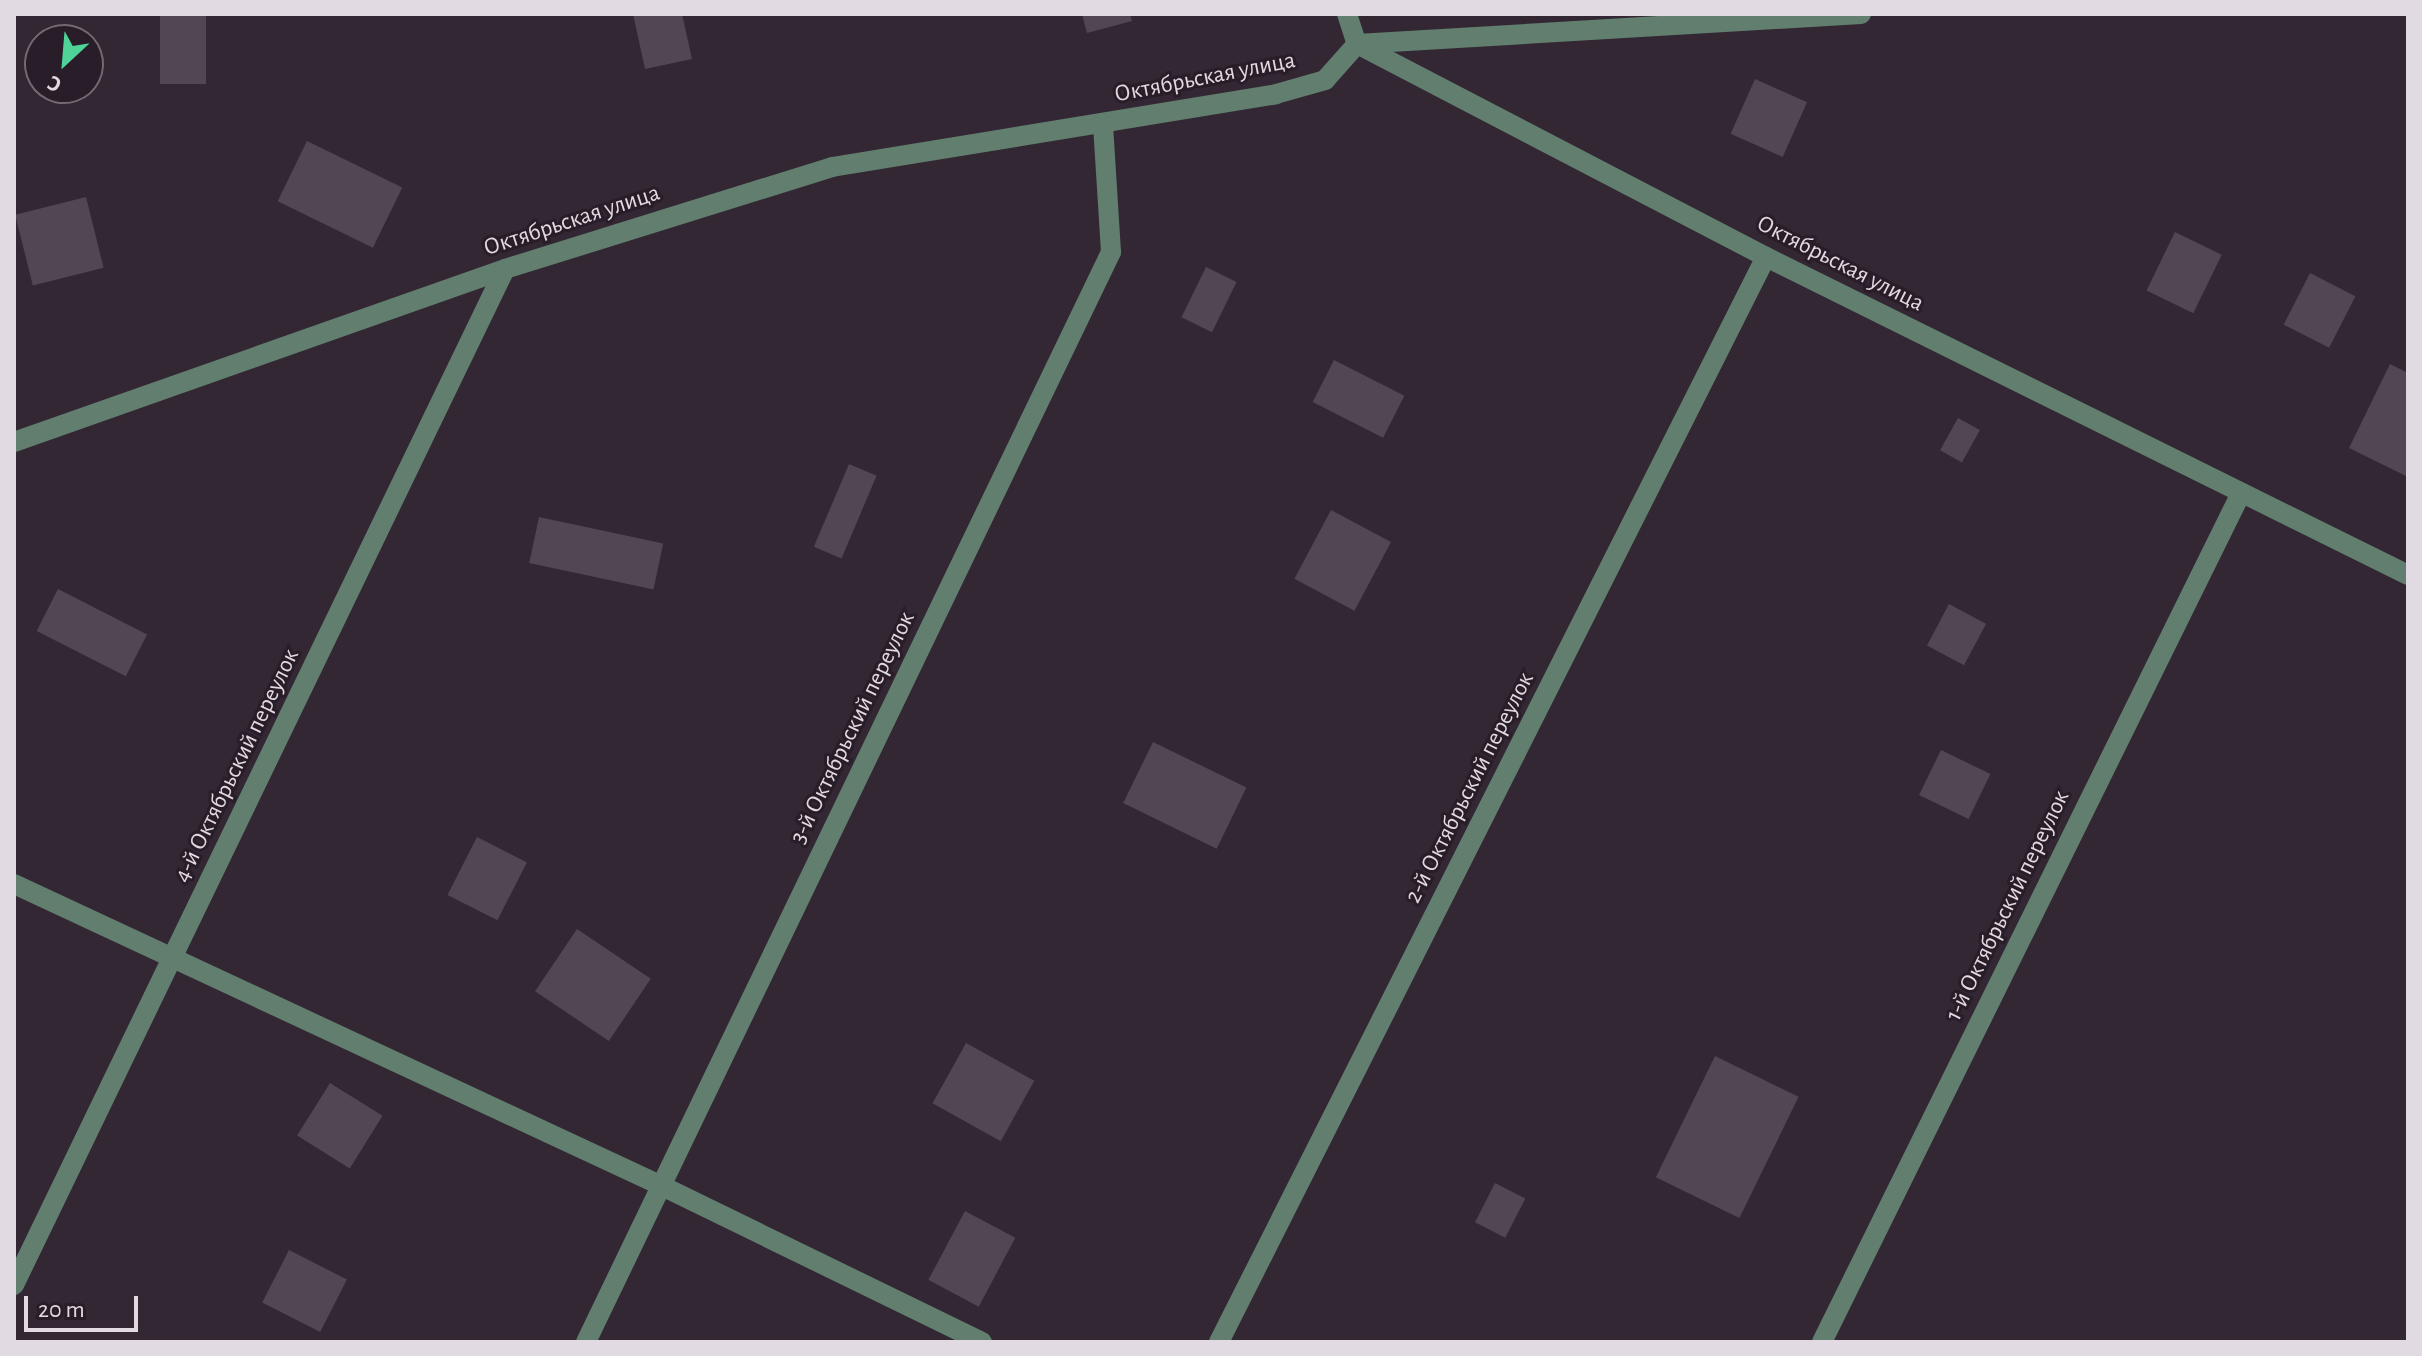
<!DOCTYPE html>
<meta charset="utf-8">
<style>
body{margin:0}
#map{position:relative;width:2422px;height:1356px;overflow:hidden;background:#322733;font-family:"Alegreya Sans",sans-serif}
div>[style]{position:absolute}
.building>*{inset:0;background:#534654;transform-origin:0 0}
.minor>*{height:20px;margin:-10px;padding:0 10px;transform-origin:10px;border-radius:10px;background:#617e6e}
span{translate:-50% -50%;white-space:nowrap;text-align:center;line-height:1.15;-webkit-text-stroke:6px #281d29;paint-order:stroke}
.street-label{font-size:24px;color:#e1dae2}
.frame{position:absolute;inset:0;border:16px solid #e1dae2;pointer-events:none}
.north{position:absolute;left:24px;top:24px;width:80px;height:80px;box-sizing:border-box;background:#281d29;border:2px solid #726973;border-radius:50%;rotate:206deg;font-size:22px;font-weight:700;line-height:32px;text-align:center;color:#e1dae2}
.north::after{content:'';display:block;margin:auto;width:28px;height:36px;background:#4fd398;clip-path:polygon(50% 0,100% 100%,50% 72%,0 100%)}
.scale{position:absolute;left:24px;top:1296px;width:114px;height:36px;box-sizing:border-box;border:4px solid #e1dae2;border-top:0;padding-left:10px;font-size:24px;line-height:28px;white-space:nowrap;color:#e1dae2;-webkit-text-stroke:6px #281d29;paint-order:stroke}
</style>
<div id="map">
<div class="building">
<div style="left:160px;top:14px;width:46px;height:70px"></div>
<div style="clip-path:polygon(633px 14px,682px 14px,692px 59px,645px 69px)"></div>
<div style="clip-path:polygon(1082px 14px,1130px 14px,1132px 21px,1087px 33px)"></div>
<div style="left:1755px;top:79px;width:57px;height:60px;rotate:24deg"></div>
<div style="left:307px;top:141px;width:106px;height:67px;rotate:26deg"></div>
<div style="left:86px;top:197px;width:73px;height:73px;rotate:76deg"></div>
<div style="left:2175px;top:232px;width:52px;height:65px;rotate:26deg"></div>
<div style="left:1206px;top:267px;width:34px;height:56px;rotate:26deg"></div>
<div style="left:2310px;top:273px;width:51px;height:58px;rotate:27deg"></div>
<div style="left:1334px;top:360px;width:79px;height:47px;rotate:27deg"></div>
<div style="clip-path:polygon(2390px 364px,2408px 373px,2408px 477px,2349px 448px)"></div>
<div style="left:1958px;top:418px;width:25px;height:37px;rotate:29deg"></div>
<div style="left:849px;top:464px;width:30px;height:90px;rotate:23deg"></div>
<div style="left:1331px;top:510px;width:68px;height:78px;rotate:28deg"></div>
<div style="left:539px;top:517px;width:127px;height:47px;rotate:12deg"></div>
<div style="left:58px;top:589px;width:100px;height:47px;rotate:27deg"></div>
<div style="left:1949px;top:604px;width:42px;height:47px;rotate:28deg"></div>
<div style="left:1153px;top:742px;width:104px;height:68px;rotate:26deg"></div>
<div style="left:1941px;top:750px;width:55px;height:50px;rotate:26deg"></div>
<div style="left:477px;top:837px;width:56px;height:65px;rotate:27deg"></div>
<div style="left:577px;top:929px;width:89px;height:75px;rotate:34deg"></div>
<div style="left:966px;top:1043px;width:78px;height:69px;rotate:29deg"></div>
<div style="left:1715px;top:1056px;width:93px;height:135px;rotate:26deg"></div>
<div style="left:330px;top:1083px;width:62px;height:62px;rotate:32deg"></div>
<div style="left:1495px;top:1183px;width:34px;height:44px;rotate:27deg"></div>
<div style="left:965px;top:1211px;width:57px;height:78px;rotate:28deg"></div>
<div style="left:289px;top:1250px;width:65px;height:59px;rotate:27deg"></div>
</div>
<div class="minor">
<div style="left:1347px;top:14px;width:32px;rotate:72deg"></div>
<div style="left:1357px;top:44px;width:461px;rotate:27.5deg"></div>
<div style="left:1766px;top:257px;width:716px;rotate:26.35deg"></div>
<div style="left:1357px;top:44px;width:505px;rotate:-3.41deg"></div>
<div style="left:14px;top:442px;width:521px;rotate:-19.41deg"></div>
<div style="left:505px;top:269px;width:343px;rotate:-17.3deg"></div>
<div style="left:832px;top:167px;width:450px;rotate:-9.3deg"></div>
<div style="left:1276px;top:94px;width:51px;rotate:-15.9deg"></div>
<div style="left:1325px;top:80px;width:48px;rotate:-48.4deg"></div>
<div style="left:14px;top:884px;width:715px;rotate:24.99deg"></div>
<div style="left:662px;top:1186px;width:356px;rotate:26deg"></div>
<div style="left:14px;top:1285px;width:1128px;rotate:-64.21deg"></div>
<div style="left:586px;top:1342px;width:1210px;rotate:-64.28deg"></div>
<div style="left:1111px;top:252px;width:128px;rotate:-93.6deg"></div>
<div style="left:1219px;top:1342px;width:1215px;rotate:-63.25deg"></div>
<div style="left:1822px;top:1342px;width:947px;rotate:-63.73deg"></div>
</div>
<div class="street-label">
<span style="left:1205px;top:78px;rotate:-11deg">Октябрьская улица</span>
<span style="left:572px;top:221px;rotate:-18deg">Октябрьская улица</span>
<span style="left:1840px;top:264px;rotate:27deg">Октябрьская улица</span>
<span style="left:853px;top:728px;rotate:-64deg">3-й Октябрьский переулок</span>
<span style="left:237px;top:766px;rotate:-64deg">4-й Октябрьский переулок</span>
<span style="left:1470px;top:788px;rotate:-63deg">2-й Октябрьский переулок</span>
<span style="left:2008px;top:906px;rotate:-64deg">1-й Октябрьский переулок</span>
</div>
<div class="frame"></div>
<div class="north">С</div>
<div class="scale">20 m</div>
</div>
